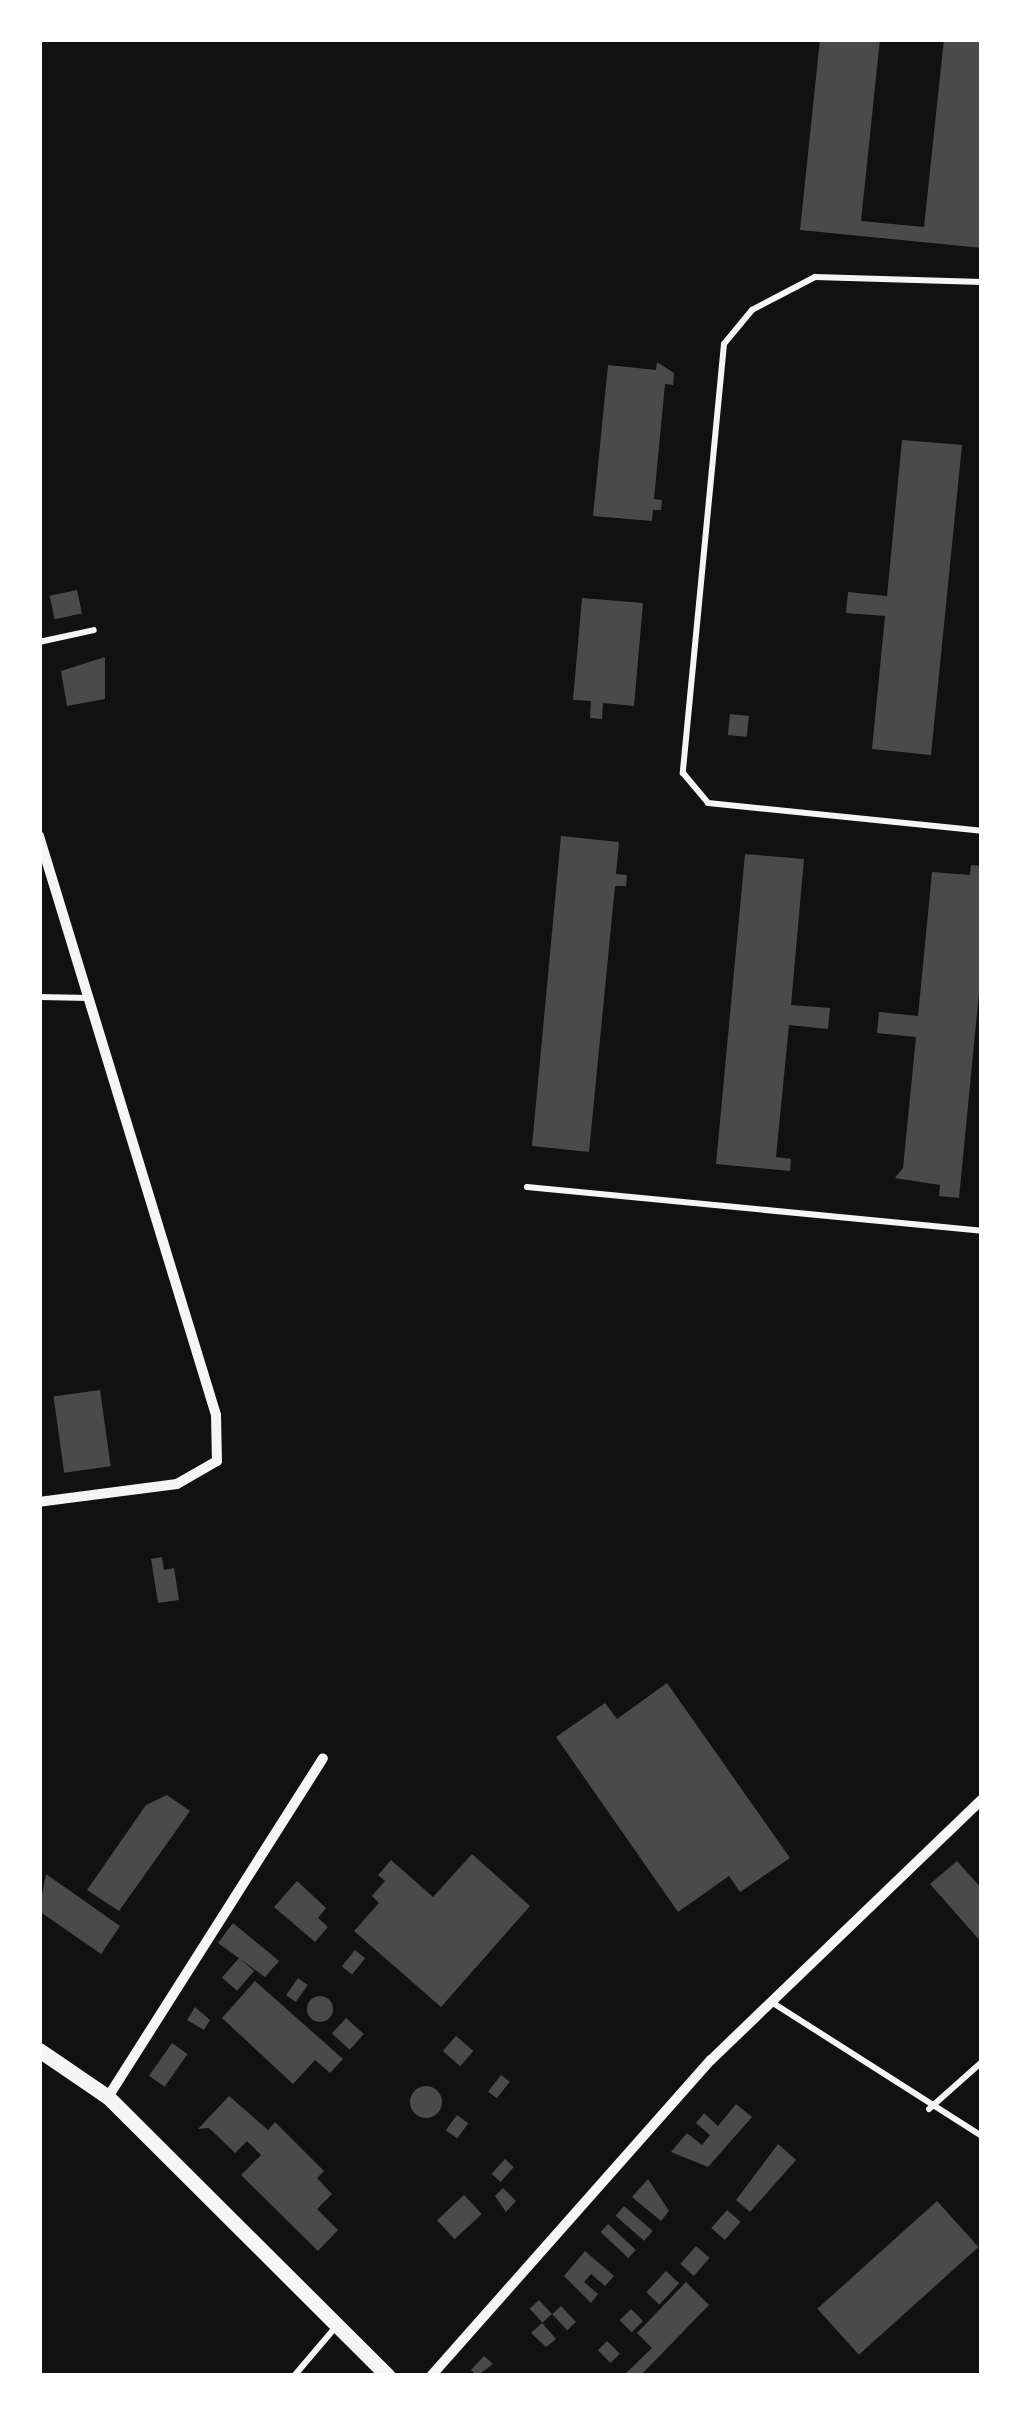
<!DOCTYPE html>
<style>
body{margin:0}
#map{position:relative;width:1021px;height:2415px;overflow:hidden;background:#111;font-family:Raleway,sans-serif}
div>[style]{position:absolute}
.building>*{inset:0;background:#4a4a4a;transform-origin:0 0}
.round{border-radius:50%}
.service>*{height:6px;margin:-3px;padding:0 3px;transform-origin:3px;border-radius:3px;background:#f5f5f5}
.minor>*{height:10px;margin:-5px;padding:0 5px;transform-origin:5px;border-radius:5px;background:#f5f5f5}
.secondary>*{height:15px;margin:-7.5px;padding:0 7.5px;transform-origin:7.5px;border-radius:7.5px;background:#f5f5f5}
span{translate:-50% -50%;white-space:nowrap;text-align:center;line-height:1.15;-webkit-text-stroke:9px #fff;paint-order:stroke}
.frame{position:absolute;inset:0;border:42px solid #fff;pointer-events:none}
</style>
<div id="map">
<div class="building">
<div style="clip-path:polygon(820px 39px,880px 39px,861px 221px,924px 227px,944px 39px,982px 39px,982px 248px,800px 230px)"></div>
<div style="clip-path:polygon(657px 362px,674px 373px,673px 385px,665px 384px,654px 499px,662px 500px,661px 510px,653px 510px,652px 521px,593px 516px,608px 365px,656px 370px)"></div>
<div style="clip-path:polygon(902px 440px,962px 445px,931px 755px,872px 749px,885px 616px,846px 613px,848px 592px,887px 596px)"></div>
<div style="left:77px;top:590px;width:24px;height:28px;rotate:78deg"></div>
<div style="clip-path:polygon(582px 598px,643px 603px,634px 706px,603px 703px,602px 719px,590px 718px,591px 701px,573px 700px)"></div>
<div style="clip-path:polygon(105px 657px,105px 699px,67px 706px,61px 671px)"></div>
<div style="left:730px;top:714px;width:19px;height:21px;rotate:6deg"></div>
<div style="clip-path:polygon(561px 836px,619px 842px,616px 874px,627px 875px,626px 886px,615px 886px,589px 1152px,532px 1146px)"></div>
<div style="clip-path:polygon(745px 854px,804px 859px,791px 1005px,830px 1008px,828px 1029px,789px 1025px,776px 1157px,791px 1159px,790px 1171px,716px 1164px)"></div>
<div style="clip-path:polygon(971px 865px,982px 866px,982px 962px,959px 1198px,939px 1196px,940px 1185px,895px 1178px,903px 1168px,916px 1037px,877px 1033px,879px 1012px,918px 1016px,932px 872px,970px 875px)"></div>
<div style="left:100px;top:1390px;width:77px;height:47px;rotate:82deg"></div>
<div style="clip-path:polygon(162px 1557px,164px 1570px,174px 1568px,179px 1600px,158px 1603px,151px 1559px)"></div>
<div style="clip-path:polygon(667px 1683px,790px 1858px,740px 1892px,729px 1876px,678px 1912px,556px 1737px,605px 1703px,617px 1719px)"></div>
<div style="clip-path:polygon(167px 1795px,190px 1811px,119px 1911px,87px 1890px,146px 1805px)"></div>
<div style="clip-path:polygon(472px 1854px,530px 1906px,441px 2007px,354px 1931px,379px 1903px,372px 1896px,385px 1881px,378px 1875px,391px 1860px,433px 1897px)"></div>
<div style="clip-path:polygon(957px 1861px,982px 1889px,982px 1943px,930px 1884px)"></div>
<div style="clip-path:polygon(46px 1874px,120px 1926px,101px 1954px,39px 1911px)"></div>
<div style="clip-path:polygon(297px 1881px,326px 1908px,318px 1918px,328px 1927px,315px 1942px,274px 1907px)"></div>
<div style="clip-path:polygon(233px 1923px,279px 1961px,265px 1977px,218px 1943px)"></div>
<div style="left:355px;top:1950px;width:13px;height:21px;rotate:39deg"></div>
<div style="left:239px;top:1958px;width:20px;height:26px;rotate:41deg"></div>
<div style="left:298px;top:1978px;width:12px;height:21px;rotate:35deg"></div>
<div style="clip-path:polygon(255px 1981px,343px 2059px,330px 2073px,315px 2060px,293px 2084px,222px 2018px)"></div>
<div class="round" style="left:307px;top:1996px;width:26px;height:26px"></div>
<div style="clip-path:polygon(195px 2007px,210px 2020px,204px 2030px,187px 2020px)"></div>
<div style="left:346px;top:2018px;width:24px;height:21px;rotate:42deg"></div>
<div style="left:456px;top:2036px;width:23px;height:20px;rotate:41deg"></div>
<div style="left:172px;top:2043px;width:19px;height:40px;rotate:35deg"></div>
<div style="left:501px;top:2075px;width:11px;height:21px;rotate:38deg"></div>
<div class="round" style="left:410px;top:2086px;width:32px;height:32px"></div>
<div style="clip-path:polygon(229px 2096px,268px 2130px,275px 2122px,324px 2171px,317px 2178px,332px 2194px,317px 2209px,338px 2230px,318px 2251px,241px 2175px,261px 2155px,247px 2141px,235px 2153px,209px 2128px,198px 2129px)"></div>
<div style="clip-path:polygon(736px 2104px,752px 2117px,708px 2167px,671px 2152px,687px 2133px,702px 2145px,710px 2135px,696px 2123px,704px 2113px,718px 2126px)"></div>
<div style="left:457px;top:2115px;width:14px;height:19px;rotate:36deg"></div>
<div style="clip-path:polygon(778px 2144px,796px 2160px,750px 2212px,736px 2200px)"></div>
<div style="left:505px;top:2159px;width:12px;height:20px;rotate:42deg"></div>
<div style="clip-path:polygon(648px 2179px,669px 2211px,661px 2221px,632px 2197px)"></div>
<div style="clip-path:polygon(503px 2188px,516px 2201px,506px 2212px,495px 2196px)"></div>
<div style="left:464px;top:2195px;width:26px;height:37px;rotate:47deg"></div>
<div style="left:937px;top:2201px;width:62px;height:161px;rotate:48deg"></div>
<div style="left:624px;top:2206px;width:38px;height:13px;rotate:41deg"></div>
<div style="left:727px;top:2210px;width:18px;height:24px;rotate:41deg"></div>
<div style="left:608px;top:2224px;width:38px;height:11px;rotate:43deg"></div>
<div style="left:696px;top:2246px;width:18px;height:24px;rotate:41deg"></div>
<div style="clip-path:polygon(585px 2251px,614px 2276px,605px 2286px,591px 2274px,584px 2282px,598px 2294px,591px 2303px,564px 2276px)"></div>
<div style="left:666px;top:2271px;width:18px;height:29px;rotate:43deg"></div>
<div style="clip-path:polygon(686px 2282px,709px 2305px,640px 2376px,623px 2376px,652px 2348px,637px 2333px)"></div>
<div style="left:539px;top:2300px;width:19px;height:13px;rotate:47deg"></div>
<div style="left:561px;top:2306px;width:22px;height:12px;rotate:47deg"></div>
<div style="left:631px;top:2309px;width:17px;height:16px;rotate:45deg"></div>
<div style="clip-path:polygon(542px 2323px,556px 2339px,546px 2347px,531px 2333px)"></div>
<div style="left:607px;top:2341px;width:18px;height:13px;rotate:45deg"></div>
<div style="clip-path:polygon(484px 2356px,493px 2364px,477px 2376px,471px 2370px)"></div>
</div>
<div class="service">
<div style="left:982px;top:282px;width:167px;rotate:-178.3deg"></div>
<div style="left:815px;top:277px;width:71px;rotate:152.4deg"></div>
<div style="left:752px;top:310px;width:44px;rotate:129.5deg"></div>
<div style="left:724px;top:344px;width:431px;rotate:95.5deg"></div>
<div style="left:683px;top:773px;width:39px;rotate:50deg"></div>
<div style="left:708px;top:803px;width:275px;rotate:5.8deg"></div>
<div style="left:39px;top:642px;width:56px;rotate:-12.3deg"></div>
<div style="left:39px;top:997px;width:50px;rotate:1.1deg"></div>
<div style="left:527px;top:1187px;width:457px;rotate:5.5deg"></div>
<div style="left:773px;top:2003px;width:248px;rotate:32.5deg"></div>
<div style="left:929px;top:2109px;width:71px;rotate:-41.6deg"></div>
<div style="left:294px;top:2376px;width:62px;rotate:-49.6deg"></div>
</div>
<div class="minor">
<div style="left:39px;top:836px;width:605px;rotate:73deg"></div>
<div style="left:216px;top:1415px;width:46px;rotate:88.8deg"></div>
<div style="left:217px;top:1461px;width:46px;rotate:150.1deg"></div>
<div style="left:177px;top:1484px;width:139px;rotate:172.6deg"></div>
<div style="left:108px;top:2097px;width:401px;rotate:-57.6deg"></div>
<div style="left:431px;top:2376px;width:422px;rotate:-48.5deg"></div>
<div style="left:711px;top:2060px;width:376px;rotate:-43.9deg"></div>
</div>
<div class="secondary">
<div style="left:39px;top:2050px;width:83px;rotate:34.3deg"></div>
<div style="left:108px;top:2097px;width:395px;rotate:44.9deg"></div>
</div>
<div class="frame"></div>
</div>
